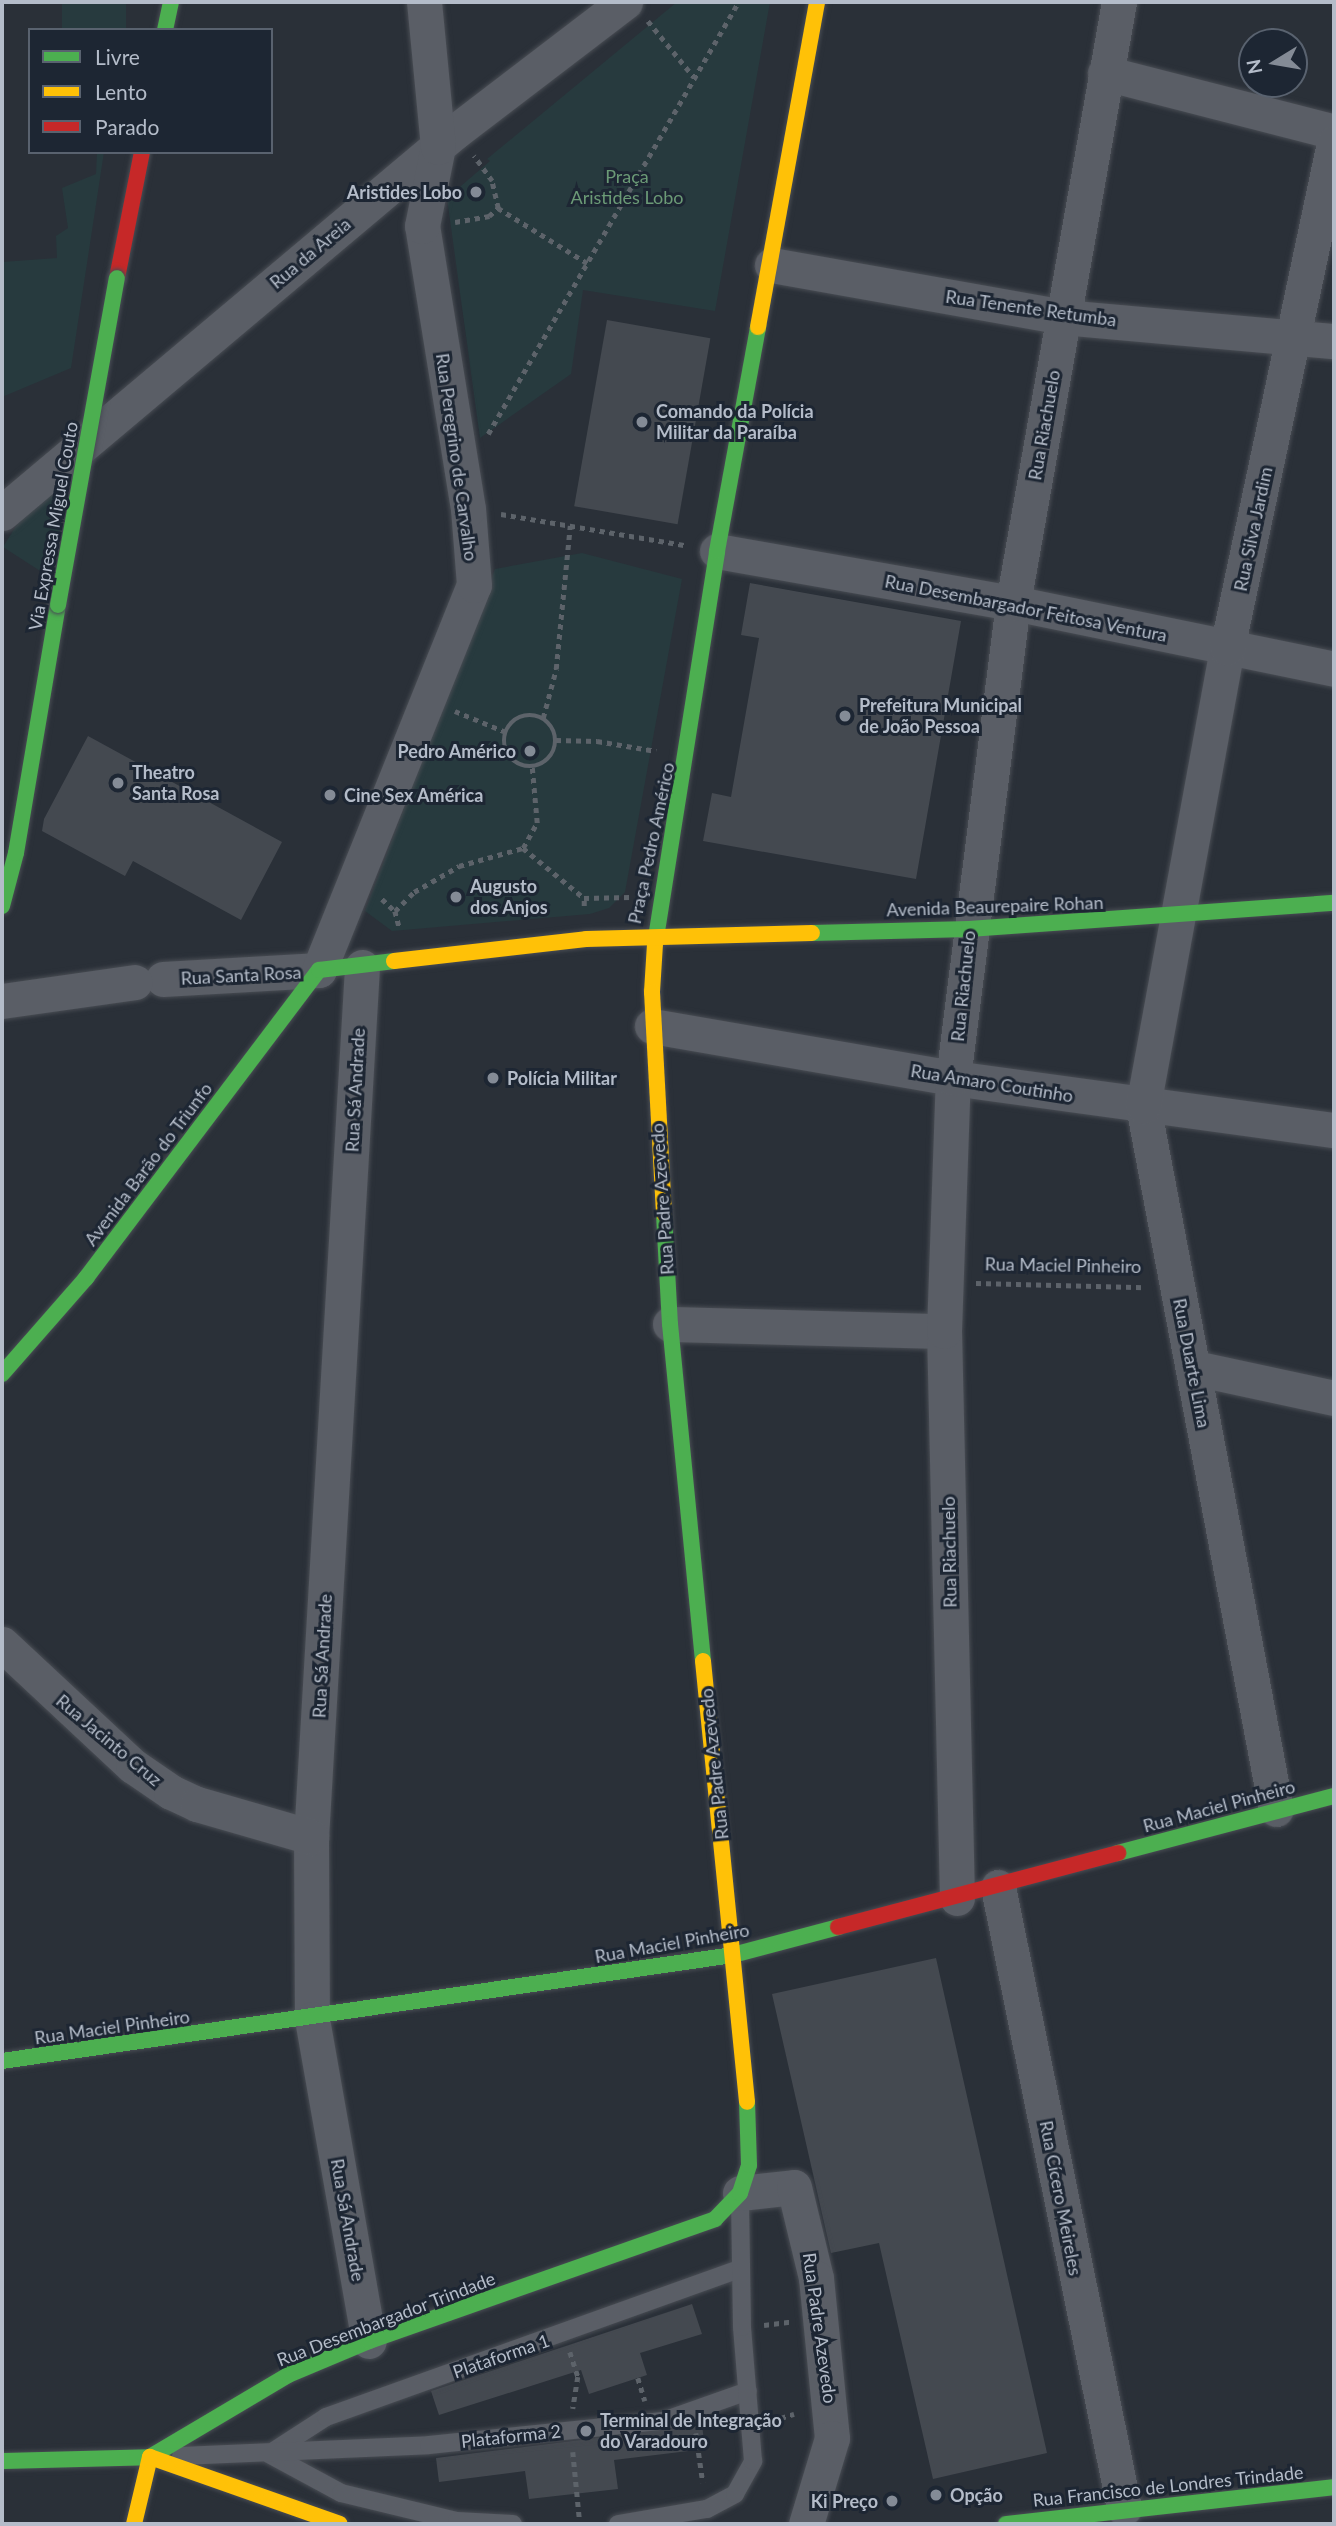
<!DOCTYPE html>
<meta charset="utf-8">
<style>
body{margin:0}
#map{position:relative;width:1336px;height:2526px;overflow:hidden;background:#2a3038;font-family:Lato,sans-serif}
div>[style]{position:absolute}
.green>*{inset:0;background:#273a3e;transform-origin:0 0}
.building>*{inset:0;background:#444950;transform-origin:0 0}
.path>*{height:4.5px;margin-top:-2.25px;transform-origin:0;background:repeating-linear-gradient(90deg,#5d636a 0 5px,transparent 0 10px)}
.path>.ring{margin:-2.25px;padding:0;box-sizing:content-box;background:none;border:4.5px solid #5d636a;border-radius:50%}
.roads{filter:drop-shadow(0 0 2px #484c53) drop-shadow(0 0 2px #484c53)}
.lane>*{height:18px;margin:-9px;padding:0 9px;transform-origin:9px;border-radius:9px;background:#5a5e66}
.street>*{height:35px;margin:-17.5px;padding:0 17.5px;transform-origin:17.5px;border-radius:17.5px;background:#5a5e66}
.fast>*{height:16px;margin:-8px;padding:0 8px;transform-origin:8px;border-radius:8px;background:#4caf50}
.slow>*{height:16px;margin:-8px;padding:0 8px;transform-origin:8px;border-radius:8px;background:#ffc107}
.jam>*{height:16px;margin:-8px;padding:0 8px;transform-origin:8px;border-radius:8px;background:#c62828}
.bridges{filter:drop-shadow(0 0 2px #484c55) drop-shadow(0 0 2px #484c55)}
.fast-bridge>*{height:16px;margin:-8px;padding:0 8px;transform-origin:8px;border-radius:8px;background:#4caf50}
.dots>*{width:19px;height:19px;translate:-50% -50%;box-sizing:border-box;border:4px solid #1d2633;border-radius:50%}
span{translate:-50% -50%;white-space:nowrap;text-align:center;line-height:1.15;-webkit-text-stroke:6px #1d2633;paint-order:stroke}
.park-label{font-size:18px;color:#6b9a76}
.poi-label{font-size:18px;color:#b4bcc9;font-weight:700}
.right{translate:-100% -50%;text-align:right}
.left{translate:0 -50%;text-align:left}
.street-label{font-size:18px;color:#b4bcc9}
.frame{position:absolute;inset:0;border:4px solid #b4bcc9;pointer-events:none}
.legend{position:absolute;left:28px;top:28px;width:245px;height:126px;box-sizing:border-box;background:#1d2633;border:2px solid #59626f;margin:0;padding:9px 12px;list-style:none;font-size:21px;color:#b4bcc9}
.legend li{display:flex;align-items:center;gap:14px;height:35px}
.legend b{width:35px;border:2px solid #59626f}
.north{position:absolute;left:1238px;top:28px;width:70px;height:70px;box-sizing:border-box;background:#1d2633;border:2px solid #59626f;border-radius:50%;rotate:259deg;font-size:19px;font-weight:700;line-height:28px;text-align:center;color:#b4bcc9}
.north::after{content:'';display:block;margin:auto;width:24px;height:32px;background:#848b96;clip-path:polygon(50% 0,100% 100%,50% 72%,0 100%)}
</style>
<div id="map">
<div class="green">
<div style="left:62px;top:2px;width:64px;height:28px"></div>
<div style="clip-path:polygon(677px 2px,770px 2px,715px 311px,583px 290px,571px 374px,480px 438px,447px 198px,490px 161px,487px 159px)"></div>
<div style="clip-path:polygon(97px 152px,104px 152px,71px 368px,2px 397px,2px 262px,57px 258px,56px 236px,68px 228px,62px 188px,96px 174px)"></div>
<div style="clip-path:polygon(38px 491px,67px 500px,48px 576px,3px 547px)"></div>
<div style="clip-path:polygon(582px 553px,682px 579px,625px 892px,609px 908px,590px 914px,392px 931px,365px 911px,495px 569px)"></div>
</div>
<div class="building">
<div style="left:607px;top:320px;width:105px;height:189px;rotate:10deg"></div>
<div style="clip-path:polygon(750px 583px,961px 621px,916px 879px,703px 841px,712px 793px,731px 797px,759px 638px,741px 635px)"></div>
<div style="clip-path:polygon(88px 736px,282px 842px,241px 920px,133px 861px,125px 876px,42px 831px,44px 819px)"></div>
<div style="clip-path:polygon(936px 1958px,1047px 2453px,933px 2479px,879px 2243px,831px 2253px,772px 1994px)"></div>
<div style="clip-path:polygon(692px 2304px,702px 2334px,640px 2353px,647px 2375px,589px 2394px,581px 2370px,439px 2415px,431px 2391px)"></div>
<div style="clip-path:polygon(702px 2425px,705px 2449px,614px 2460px,618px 2489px,529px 2499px,525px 2471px,439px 2482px,436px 2458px)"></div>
</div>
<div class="path">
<div style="left:648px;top:21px;width:72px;rotate:50.6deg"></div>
<div style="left:498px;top:208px;width:105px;rotate:31.7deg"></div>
<div style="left:455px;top:222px;width:35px;rotate:-10deg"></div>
<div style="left:489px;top:216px;width:12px;rotate:-42deg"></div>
<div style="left:498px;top:208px;width:28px;rotate:-103deg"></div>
<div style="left:492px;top:181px;width:31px;rotate:-126deg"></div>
<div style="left:488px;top:434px;width:499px;rotate:-59.9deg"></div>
<div style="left:501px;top:514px;width:187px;rotate:9.6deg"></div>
<div style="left:455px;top:711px;width:55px;rotate:22.4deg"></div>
<div class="ring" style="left:504px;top:715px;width:47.5px;height:47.5px"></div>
<div style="left:543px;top:718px;width:51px;rotate:-75.1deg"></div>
<div style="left:556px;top:669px;width:144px;rotate:-84.4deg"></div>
<div style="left:556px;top:740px;width:41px;rotate:1.4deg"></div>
<div style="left:597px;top:741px;width:60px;rotate:9.6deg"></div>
<div style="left:523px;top:848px;width:79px;rotate:39.3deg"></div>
<div style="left:382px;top:899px;width:18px;rotate:43deg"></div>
<div style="left:395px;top:911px;width:16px;rotate:75deg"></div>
<div style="left:584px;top:906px;width:8px;rotate:-90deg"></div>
<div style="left:584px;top:898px;width:46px;rotate:-1.2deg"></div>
<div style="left:395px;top:911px;width:27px;rotate:-45deg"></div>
<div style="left:414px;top:892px;width:52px;rotate:-30deg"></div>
<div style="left:459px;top:866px;width:66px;rotate:-15.7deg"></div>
<div style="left:523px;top:848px;width:29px;rotate:-61deg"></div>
<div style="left:537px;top:823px;width:56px;rotate:-95.1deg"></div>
<div style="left:976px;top:1283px;width:169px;rotate:1.4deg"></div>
<div style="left:764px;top:2325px;width:26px;rotate:-7deg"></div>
<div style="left:570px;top:2352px;width:26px;rotate:72deg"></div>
<div style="left:578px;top:2377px;width:32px;rotate:99deg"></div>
<div style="left:638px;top:2378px;width:24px;rotate:73deg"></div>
<div style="left:771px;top:2421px;width:24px;rotate:-17deg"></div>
<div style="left:696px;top:2433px;width:50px;rotate:82deg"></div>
<div style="left:573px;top:2452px;width:72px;rotate:84.4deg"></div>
</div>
<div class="roads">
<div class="lane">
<div style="left:272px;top:2452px;width:64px;rotate:-32.9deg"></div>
<div style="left:326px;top:2417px;width:439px;rotate:-19.7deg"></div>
<div style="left:269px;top:2454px;width:82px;rotate:28.4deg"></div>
<div style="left:341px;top:2493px;width:119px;rotate:13.6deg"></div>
<div style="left:457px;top:2521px;width:56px;rotate:3.1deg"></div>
<div style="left:181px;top:2456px;width:248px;rotate:-2.5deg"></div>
<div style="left:429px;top:2445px;width:235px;rotate:-5.9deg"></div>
<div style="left:663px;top:2421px;width:90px;rotate:-19.4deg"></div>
<div style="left:618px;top:2524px;width:90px;rotate:-9.6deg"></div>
<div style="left:707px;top:2509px;width:32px;rotate:-28deg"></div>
<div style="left:735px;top:2494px;width:38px;rotate:-61deg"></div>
<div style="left:753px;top:2461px;width:134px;rotate:-94.7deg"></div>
<div style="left:742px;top:2327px;width:127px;rotate:-90.9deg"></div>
</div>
<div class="street">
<div style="left:1105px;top:73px;width:236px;rotate:14.4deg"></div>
<div style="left:772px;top:265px;width:296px;rotate:10.1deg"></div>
<div style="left:1063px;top:317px;width:272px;rotate:5.1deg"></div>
<div style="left:2px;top:513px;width:593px;rotate:-40.08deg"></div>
<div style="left:456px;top:131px;width:213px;rotate:-37.4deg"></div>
<div style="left:717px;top:551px;width:301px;rotate:10deg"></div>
<div style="left:1013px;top:603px;width:328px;rotate:11.6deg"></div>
<div style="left:362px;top:967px;width:871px;rotate:93.35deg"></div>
<div style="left:311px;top:1837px;width:182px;rotate:89.7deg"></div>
<div style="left:312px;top:2019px;width:327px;rotate:80deg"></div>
<div style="left:163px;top:979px;width:156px;rotate:-3.3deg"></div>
<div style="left:319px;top:970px;width:415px;rotate:-68.1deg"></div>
<div style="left:474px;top:585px;width:76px;rotate:-94.5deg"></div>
<div style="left:468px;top:509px;width:287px;rotate:-99.2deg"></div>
<div style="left:422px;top:226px;width:81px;rotate:-78.6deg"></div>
<div style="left:438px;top:147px;width:146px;rotate:-95.5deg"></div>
<div style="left:2px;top:1001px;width:134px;rotate:-8.1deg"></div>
<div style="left:652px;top:1026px;width:305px;rotate:9.8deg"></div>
<div style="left:953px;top:1078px;width:385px;rotate:7.8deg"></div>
<div style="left:670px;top:1324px;width:274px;rotate:1.5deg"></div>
<div style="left:1195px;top:1368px;width:142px;rotate:12.2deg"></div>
<div style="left:2px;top:1644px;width:179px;rotate:43deg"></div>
<div style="left:133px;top:1766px;width:46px;rotate:34.4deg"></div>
<div style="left:171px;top:1792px;width:29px;rotate:25deg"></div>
<div style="left:197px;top:1804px;width:119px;rotate:16.1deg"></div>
<div style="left:1276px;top:1809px;width:715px;rotate:-100.71deg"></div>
<div style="left:1143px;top:1106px;width:466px;rotate:-79.6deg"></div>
<div style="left:1227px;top:648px;width:516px;rotate:-78.04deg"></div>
<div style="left:998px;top:1887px;width:634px;rotate:78.53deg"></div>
<div style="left:957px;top:1898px;width:567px;rotate:-91.31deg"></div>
<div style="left:944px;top:1331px;width:253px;rotate:-88deg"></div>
<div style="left:953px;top:1078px;width:479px;rotate:-82.8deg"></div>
<div style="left:1013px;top:603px;width:610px;rotate:-80deg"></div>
<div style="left:740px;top:2193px;width:54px;rotate:-6.3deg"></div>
<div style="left:794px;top:2187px;width:94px;rotate:76.4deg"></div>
<div style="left:816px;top:2278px;width:161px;rotate:84.3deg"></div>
<div style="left:832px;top:2438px;width:90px;rotate:106.8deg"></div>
</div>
<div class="fast">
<div style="left:165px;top:30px;width:29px;rotate:-78deg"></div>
<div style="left:2px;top:906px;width:55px;rotate:-75.2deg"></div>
<div style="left:16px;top:853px;width:252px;rotate:-80.4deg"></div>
<div style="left:812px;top:933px;width:157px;rotate:-1.5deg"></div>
<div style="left:969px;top:929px;width:366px;rotate:-4.1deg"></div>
<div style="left:655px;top:944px;width:398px;rotate:-81deg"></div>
<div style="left:717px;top:551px;width:228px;rotate:-79.6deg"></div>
<div style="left:664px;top:1214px;width:110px;rotate:86.9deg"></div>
<div style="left:670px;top:1324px;width:339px;rotate:84.4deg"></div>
<div style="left:2px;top:1374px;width:128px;rotate:-48.8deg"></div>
<div style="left:86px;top:1278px;width:386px;rotate:-52.9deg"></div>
<div style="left:319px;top:970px;width:76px;rotate:-6.8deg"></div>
<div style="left:1118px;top:1853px;width:223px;rotate:-14.8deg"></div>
<div style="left:2px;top:2061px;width:739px;rotate:-8.25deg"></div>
<div style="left:733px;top:1955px;width:109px;rotate:-14.9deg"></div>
<div style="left:2px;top:2461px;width:148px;rotate:-1.5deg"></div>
<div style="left:150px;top:2457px;width:161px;rotate:-30.7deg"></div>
<div style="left:288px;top:2375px;width:88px;rotate:-22.8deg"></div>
<div style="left:369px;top:2341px;width:367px;rotate:-19.4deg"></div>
<div style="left:715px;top:2219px;width:36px;rotate:-46deg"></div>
<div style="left:740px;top:2193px;width:29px;rotate:-72deg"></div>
<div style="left:749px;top:2165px;width:63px;rotate:-91.8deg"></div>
<div style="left:1006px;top:2524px;width:330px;rotate:-6.4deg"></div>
</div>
<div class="slow">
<div style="left:758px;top:327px;width:330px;rotate:-79.7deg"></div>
<div style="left:655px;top:944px;width:48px;rotate:93.6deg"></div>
<div style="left:652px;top:992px;width:222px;rotate:86.9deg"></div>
<div style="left:394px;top:961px;width:193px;rotate:-6.5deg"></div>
<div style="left:586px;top:939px;width:226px;rotate:-1.5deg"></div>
<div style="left:703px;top:1661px;width:443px;rotate:84.3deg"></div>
<div style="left:134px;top:2524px;width:69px;rotate:-76.6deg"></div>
<div style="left:150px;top:2457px;width:201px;rotate:19.4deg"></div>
</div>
<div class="jam">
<div style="left:117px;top:278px;width:128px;rotate:-78.8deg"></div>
<div style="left:838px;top:1927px;width:290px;rotate:-14.8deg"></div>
</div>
</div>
<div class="bridges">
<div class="fast-bridge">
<div style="left:58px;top:605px;width:332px;rotate:-79.8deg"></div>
</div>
</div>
<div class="dots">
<div style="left:476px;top:192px;background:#848b96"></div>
<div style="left:642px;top:422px;background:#848b96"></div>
<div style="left:845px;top:716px;background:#848b96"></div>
<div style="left:530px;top:751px;background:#848b96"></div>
<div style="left:118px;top:783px;background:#848b96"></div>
<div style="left:330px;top:795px;background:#848b96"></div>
<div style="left:456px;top:897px;background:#848b96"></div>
<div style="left:493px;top:1078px;background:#848b96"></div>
<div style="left:586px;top:2431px;background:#848b96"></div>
<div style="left:936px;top:2495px;background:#848b96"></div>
<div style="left:892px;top:2501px;background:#848b96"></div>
</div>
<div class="park-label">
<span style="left:627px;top:187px">Praça<br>Aristides Lobo</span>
</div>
<div class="poi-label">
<span class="right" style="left:462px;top:192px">Aristides Lobo</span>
<span class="left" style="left:656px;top:422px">Comando da Polícia<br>Militar da Paraíba</span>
<span class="left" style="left:859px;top:716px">Prefeitura Municipal<br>de João Pessoa</span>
<span class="right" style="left:516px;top:751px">Pedro Américo</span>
<span class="left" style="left:132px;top:783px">Theatro<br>Santa Rosa</span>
<span class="left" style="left:344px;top:795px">Cine Sex América</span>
<span class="left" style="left:470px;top:897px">Augusto<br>dos Anjos</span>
<span class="left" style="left:507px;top:1078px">Polícia Militar</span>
<span class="left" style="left:600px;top:2431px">Terminal de Integração<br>do Varadouro</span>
<span class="left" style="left:950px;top:2495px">Opção</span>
<span class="right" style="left:878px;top:2501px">Ki Preço</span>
</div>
<div class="street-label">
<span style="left:310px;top:253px;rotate:-40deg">Rua da Areia</span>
<span style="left:1031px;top:308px;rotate:8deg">Rua Tenente Retumba</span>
<span style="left:1044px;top:425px;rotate:-80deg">Rua Riachuelo</span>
<span style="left:457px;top:457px;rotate:82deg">Rua Peregrino de Carvalho</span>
<span style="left:53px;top:526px;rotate:-80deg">Via Expressa Miguel Couto</span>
<span style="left:1253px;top:529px;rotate:-78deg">Rua Silva Jardim</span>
<span style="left:1026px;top:608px;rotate:11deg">Rua Desembargador Feitosa Ventura</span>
<span style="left:651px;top:843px;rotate:-78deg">Praça Pedro Américo</span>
<span style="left:995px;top:906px;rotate:-2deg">Avenida Beaurepaire Rohan</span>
<span style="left:241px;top:975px;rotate:-3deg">Rua Santa Rosa</span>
<span style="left:963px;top:986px;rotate:-84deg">Rua Riachuelo</span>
<span style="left:992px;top:1083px;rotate:9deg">Rua Amaro Coutinho</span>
<span style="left:355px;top:1090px;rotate:-87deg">Rua Sá Andrade</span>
<span style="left:148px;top:1164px;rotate:-53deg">Avenida Barão do Triunfo</span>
<span style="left:662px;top:1199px;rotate:-94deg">Rua Padre Azevedo</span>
<span style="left:1063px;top:1265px;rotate:1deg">Rua Maciel Pinheiro</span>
<span style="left:1192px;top:1363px;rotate:79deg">Rua Duarte Lima</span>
<span style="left:949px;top:1552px;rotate:-91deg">Rua Riachuelo</span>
<span style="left:322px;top:1656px;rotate:-87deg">Rua Sá Andrade</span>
<span style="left:109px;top:1740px;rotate:40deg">Rua Jacinto Cruz</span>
<span style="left:714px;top:1764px;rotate:-96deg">Rua Padre Azevedo</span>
<span style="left:1219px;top:1806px;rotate:-15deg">Rua Maciel Pinheiro</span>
<span style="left:672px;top:1943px;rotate:-10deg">Rua Maciel Pinheiro</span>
<span style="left:112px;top:2027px;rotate:-8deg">Rua Maciel Pinheiro</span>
<span style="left:1061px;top:2198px;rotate:79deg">Rua Cícero Meireles</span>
<span style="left:348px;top:2220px;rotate:80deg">Rua Sá Andrade</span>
<span style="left:386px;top:2319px;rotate:-21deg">Rua Desembargador Trindade</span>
<span style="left:820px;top:2328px;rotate:82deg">Rua Padre Azevedo</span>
<span style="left:501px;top:2356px;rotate:-19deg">Plataforma 1</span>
<span style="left:511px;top:2436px;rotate:-6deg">Plataforma 2</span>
<span style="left:1168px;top:2486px;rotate:-6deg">Rua Francisco de Londres Trindade</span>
</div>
<div class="frame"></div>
<ul class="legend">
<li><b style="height:9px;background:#4caf50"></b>Livre</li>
<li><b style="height:9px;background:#ffc107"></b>Lento</li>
<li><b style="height:9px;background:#c62828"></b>Parado</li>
</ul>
<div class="north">N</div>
</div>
